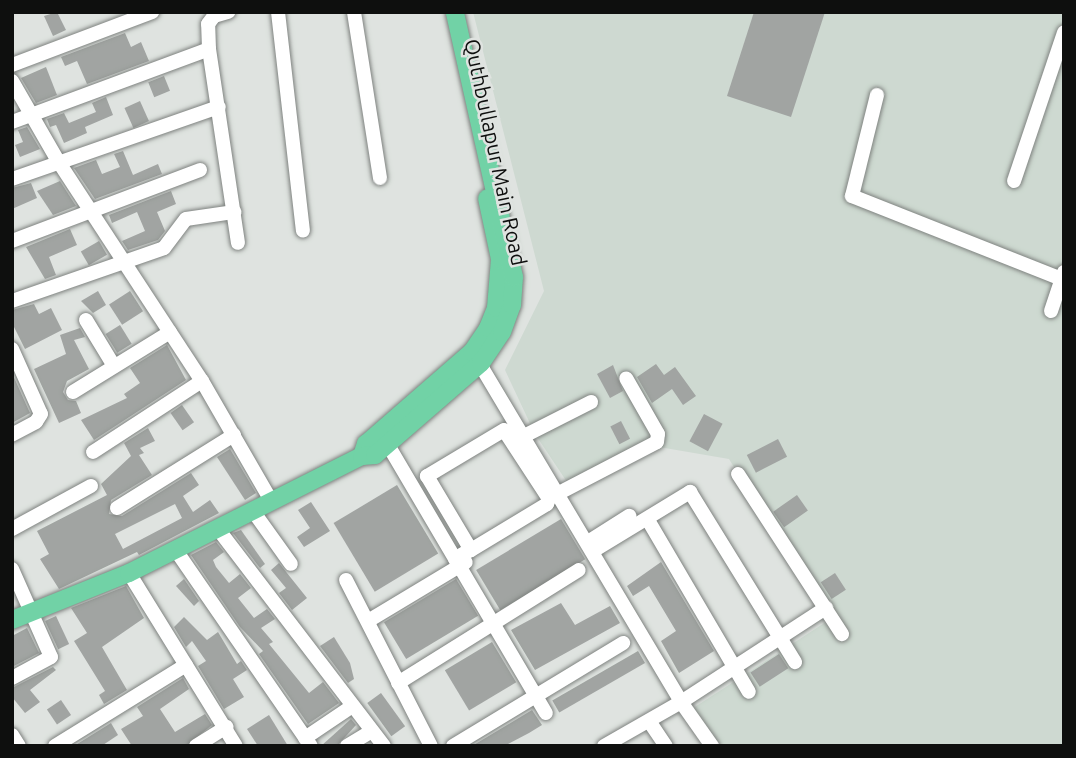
<!DOCTYPE html>
<style>
body{margin:0}
#map{position:relative;width:1076px;height:758px;overflow:hidden;background:#dfe3e0;font-family:Ubuntu,sans-serif}
div>[style]{position:absolute}
.built>*{inset:0;background:#ced9d1}
.building>*{inset:0;background:#a1a4a2;transform-origin:0 0}
.roads{filter:drop-shadow(0 0 2px #7e827f) drop-shadow(0 0 2px #7e827f)}
.minor>*{height:14px;margin:-7px;padding:0 7px;transform-origin:7px;border-radius:7px;background:#fff}
.major>*{height:18px;margin:-9px;padding:0 9px;transform-origin:9px;border-radius:9px;background:#71d2a6}
span{translate:-50% -50%;white-space:nowrap;text-align:center;line-height:1.15;-webkit-text-stroke:5px #dfe3e0;paint-order:stroke}
.street-label{font-size:21px;color:#0e0f0e}
.frame{position:absolute;inset:0;border:14px solid #0e0f0e;pointer-events:none}
</style>
<div id="map">
<div class="built">
<div style="clip-path:polygon(473px 12px,1064px 12px,1064px 746px,723px 746px,684px 714px,829px 620px,729px 459px,659px 447px,569px 485px,535px 434px,505px 370px,544px 291px)"></div>
</div>
<div class="building">
<div style="clip-path:polygon(57px 12px,66px 30px,53px 36px,44px 16px)"></div>
<div style="clip-path:polygon(754px 12px,825px 12px,791px 117px,727px 96px)"></div>
<div style="clip-path:polygon(125px 33px,131px 47px,141px 42px,149px 61px,87px 84px,77px 61px,65px 66px,61px 57px)"></div>
<div style="clip-path:polygon(46px 67px,57px 95px,36px 103px,21px 78px)"></div>
<div style="left:164px;top:76px;width:16px;height:17px;rotate:68deg"></div>
<div style="clip-path:polygon(106px 97px,113px 115px,85px 127px,87px 133px,64px 143px,56px 125px,50px 127px,47px 119px,64px 113px,69px 123px,96px 112px,92px 103px)"></div>
<div style="left:140px;top:101px;width:22px;height:17px;rotate:66deg"></div>
<div style="clip-path:polygon(27px 127px,40px 149px,20px 157px,15px 145px,23px 142px,18px 130px)"></div>
<div style="clip-path:polygon(123px 151px,133px 175px,158px 164px,162px 174px,95px 199px,74px 168px,96px 160px,102px 174px,120px 167px,114px 154px)"></div>
<div style="clip-path:polygon(60px 181px,76px 206px,53px 215px,37px 191px)"></div>
<div style="clip-path:polygon(31px 183px,37px 198px,12px 209px,12px 188px)"></div>
<div style="clip-path:polygon(171px 191px,176px 204px,157px 212px,165px 231px,158px 240px,128px 250px,122px 241px,145px 231px,137px 212px,112px 223px,109px 215px)"></div>
<div style="clip-path:polygon(70px 229px,77px 245px,49px 257px,56px 275px,45px 279px,26px 247px)"></div>
<div style="left:99px;top:241px;width:16px;height:21px;rotate:60deg"></div>
<div style="clip-path:polygon(98px 291px,106px 305px,93px 313px,81px 301px)"></div>
<div style="left:130px;top:291px;width:24px;height:25px;rotate:57deg"></div>
<div style="clip-path:polygon(34px 304px,39px 314px,51px 308px,62px 330px,25px 349px,12px 323px,12px 310px)"></div>
<div style="left:120px;top:325px;width:22px;height:17px;rotate:58deg"></div>
<div style="clip-path:polygon(80px 328px,85px 337px,74px 340px,89px 369px,67px 381px,63px 392px,68px 400px,76px 401px,81px 413px,59px 423px,34px 369px,66px 354px,60px 335px)"></div>
<div style="clip-path:polygon(167px 345px,186px 380px,94px 440px,81px 420px,127px 398px,124px 394px,140px 383px,130px 368px)"></div>
<div style="clip-path:polygon(656px 364px,664px 375px,675px 367px,696px 396px,683px 405px,672px 389px,652px 403px,637px 377px)"></div>
<div style="clip-path:polygon(613px 365px,623px 391px,610px 398px,597px 374px)"></div>
<div style="clip-path:polygon(12px 373px,30px 413px,12px 423px)"></div>
<div style="left:182px;top:405px;width:21px;height:14px;rotate:55deg"></div>
<div style="left:704px;top:414px;width:21px;height:31px;rotate:28deg"></div>
<div style="left:621px;top:421px;width:20px;height:12px;rotate:63deg"></div>
<div style="clip-path:polygon(evenodd,148px 428px,155px 441px,140px 448px,144px 453px,139px 455px,152px 475px,111px 500px,109px 514px,122px 516px,191px 473px,199px 485px,183px 496px,193px 512px,210px 500px,219px 513px,139px 555px,137px 552px,59px 589px,40px 559px,49px 554px,37px 531px,107px 495px,101px 484px,131px 456px,124px 443px,148px 428px,175px 504px,182px 518px,123px 549px,115px 534px,175px 504px)"></div>
<div style="left:778px;top:439px;width:20px;height:35px;rotate:63deg"></div>
<div style="clip-path:polygon(230px 449px,256px 493px,245px 500px,217px 457px)"></div>
<div style="left:397px;top:485px;width:80px;height:74px;rotate:59deg"></div>
<div style="left:797px;top:495px;width:19px;height:29px;rotate:55deg"></div>
<div style="clip-path:polygon(311px 502px,330px 531px,304px 547px,297px 537px,310px 528px,298px 510px)"></div>
<div style="left:561px;top:519px;width:47px;height:99px;rotate:59deg"></div>
<div style="clip-path:polygon(241px 530px,265px 564px,260px 568px,233px 533px)"></div>
<div style="clip-path:polygon(216px 542px,224px 552px,213px 560px,216px 567px,229px 583px,240px 574px,251px 588px,238px 598px,254px 618px,267px 609px,275px 619px,261px 628px,273px 642px,269px 644px,309px 693px,323px 682px,339px 703px,308px 724px,259px 654px,263px 651px,240px 627px,191px 555px)"></div>
<div style="clip-path:polygon(661px 562px,714px 651px,679px 673px,661px 641px,676px 631px,649px 586px,633px 596px,627px 586px)"></div>
<div style="clip-path:polygon(279px 563px,307px 598px,292px 610px,279px 593px,286px 588px,271px 570px)"></div>
<div style="left:835px;top:573px;width:20px;height:17px;rotate:57deg"></div>
<div style="clip-path:polygon(184px 579px,199px 601px,194px 606px,176px 586px)"></div>
<div style="left:456px;top:579px;width:43px;height:84px;rotate:59deg"></div>
<div style="clip-path:polygon(126px 586px,144px 618px,102px 647px,127px 690px,104px 704px,99px 695px,105px 691px,74px 641px,87px 633px,71px 608px)"></div>
<div style="clip-path:polygon(561px 603px,575px 625px,610px 606px,620px 623px,535px 670px,511px 630px)"></div>
<div style="left:56px;top:616px;width:31px;height:12px;rotate:65deg"></div>
<div style="clip-path:polygon(184px 617px,207px 640px,218px 632px,237px 664px,241px 661px,247px 670px,233px 679px,244px 697px,224px 709px,198px 666px,206px 661px,192px 641px,186px 647px,174px 627px)"></div>
<div style="clip-path:polygon(27px 628px,39px 653px,12px 667px,12px 636px)"></div>
<div style="clip-path:polygon(334px 637px,350px 663px,354px 679px,348px 683px,320px 646px)"></div>
<div style="left:492px;top:642px;width:47px;height:55px;rotate:59deg"></div>
<div style="left:638px;top:651px;width:14px;height:99px;rotate:60deg"></div>
<div style="left:779px;top:654px;width:17px;height:34px;rotate:57deg"></div>
<div style="clip-path:polygon(53px 667px,56px 670px,30px 690px,40px 702px,25px 713px,12px 697px,12px 688px)"></div>
<div style="clip-path:polygon(183px 678px,189px 689px,160px 709px,175px 732px,205px 714px,212px 725px,186px 746px,132px 746px,121px 729px,143px 716px,137px 707px)"></div>
<div style="left:381px;top:693px;width:41px;height:17px;rotate:54deg"></div>
<div style="left:61px;top:700px;width:18px;height:17px;rotate:56deg"></div>
<div style="clip-path:polygon(532px 710px,542px 725px,529px 733px,504px 746px,472px 746px)"></div>
<div style="clip-path:polygon(269px 715px,277px 728px,288px 746px,258px 746px,247px 729px)"></div>
<div style="clip-path:polygon(351px 719px,356px 725px,337px 746px,321px 746px)"></div>
<div style="clip-path:polygon(111px 723px,118px 735px,103px 745px,74px 746px)"></div>
</div>
<div class="roads">
<div class="minor">
<div style="left:278px;top:12px;width:220px;rotate:83.5deg"></div>
<div style="left:354px;top:12px;width:168px;rotate:81.1deg"></div>
<div style="left:209px;top:49px;width:196px;rotate:81.5deg"></div>
<div style="left:12px;top:65px;width:150px;rotate:-20.7deg"></div>
<div style="left:12px;top:81px;width:92px;rotate:60.1deg"></div>
<div style="left:58px;top:161px;width:263px;rotate:56.8deg"></div>
<div style="left:202px;top:381px;width:140px;rotate:60deg"></div>
<div style="left:877px;top:95px;width:104px;rotate:103.9deg"></div>
<div style="left:852px;top:196px;width:228px;rotate:21.6deg"></div>
<div style="left:12px;top:122px;width:210px;rotate:-20.3deg"></div>
<div style="left:209px;top:49px;width:25px;rotate:-92deg"></div>
<div style="left:208px;top:24px;width:10px;rotate:-53deg"></div>
<div style="left:214px;top:16px;width:15px;rotate:-16deg"></div>
<div style="left:12px;top:179px;width:219px;rotate:-19.2deg"></div>
<div style="left:1014px;top:181px;width:157px;rotate:-71.4deg"></div>
<div style="left:12px;top:241px;width:201px;rotate:-20.7deg"></div>
<div style="left:12px;top:301px;width:161px;rotate:-19.2deg"></div>
<div style="left:164px;top:248px;width:36px;rotate:-53deg"></div>
<div style="left:186px;top:219px;width:49px;rotate:-8.3deg"></div>
<div style="left:1051px;top:311px;width:41px;rotate:-71.6deg"></div>
<div style="left:86px;top:320px;width:54px;rotate:58.7deg"></div>
<div style="left:12px;top:349px;width:71px;rotate:66deg"></div>
<div style="left:41px;top:414px;width:9px;rotate:122deg"></div>
<div style="left:36px;top:422px;width:27px;rotate:152deg"></div>
<div style="left:475px;top:356px;width:403px;rotate:59.2deg"></div>
<div style="left:681px;top:702px;width:54px;rotate:54.8deg"></div>
<div style="left:73px;top:392px;width:114px;rotate:-31.7deg"></div>
<div style="left:526px;top:435px;width:73px;rotate:-26.9deg"></div>
<div style="left:388px;top:445px;width:311px;rotate:59.5deg"></div>
<div style="left:93px;top:452px;width:130px;rotate:-33.1deg"></div>
<div style="left:738px;top:474px;width:191px;rotate:57deg"></div>
<div style="left:559px;top:493px;width:110px;rotate:-27.5deg"></div>
<div style="left:657px;top:442px;width:8px;rotate:-83deg"></div>
<div style="left:658px;top:434px;width:64px;rotate:-119.7deg"></div>
<div style="left:117px;top:508px;width:138px;rotate:-32deg"></div>
<div style="left:253px;top:511px;width:65px;rotate:54.4deg"></div>
<div style="left:648px;top:520px;width:199px;rotate:59.6deg"></div>
<div style="left:12px;top:529px;width:90px;rotate:-28.6deg"></div>
<div style="left:218px;top:529px;width:273px;rotate:52.6deg"></div>
<div style="left:588px;top:542px;width:49px;rotate:-32.4deg"></div>
<div style="left:175px;top:549px;width:239px;rotate:55.4deg"></div>
<div style="left:593px;top:551px;width:114px;rotate:-31.3deg"></div>
<div style="left:690px;top:492px;width:200px;rotate:58.3deg"></div>
<div style="left:455px;top:559px;width:9px;rotate:-32deg"></div>
<div style="left:463px;top:554px;width:9px;rotate:-27deg"></div>
<div style="left:471px;top:550px;width:89px;rotate:-31.2deg"></div>
<div style="left:547px;top:504px;width:5px;rotate:-68deg"></div>
<div style="left:549px;top:499px;width:82px;rotate:-123.1deg"></div>
<div style="left:504px;top:430px;width:90px;rotate:149.1deg"></div>
<div style="left:427px;top:476px;width:86px;rotate:59.3deg"></div>
<div style="left:12px;top:569px;width:96px;rotate:66.1deg"></div>
<div style="left:51px;top:657px;width:44px;rotate:151.7deg"></div>
<div style="left:129px;top:573px;width:203px;rotate:58.3deg"></div>
<div style="left:346px;top:580px;width:186px;rotate:62.9deg"></div>
<div style="left:368px;top:621px;width:114px;rotate:-31deg"></div>
<div style="left:398px;top:683px;width:213px;rotate:-32deg"></div>
<div style="left:649px;top:721px;width:30px;rotate:56deg"></div>
<div style="left:12px;top:735px;width:13px;rotate:58deg"></div>
<div style="left:305px;top:738px;width:55px;rotate:-34deg"></div>
<div style="left:55px;top:746px;width:154px;rotate:-31.7deg"></div>
<div style="left:196px;top:746px;width:36px;rotate:-32deg"></div>
<div style="left:347px;top:746px;width:29px;rotate:-31deg"></div>
<div style="left:453px;top:746px;width:199px;rotate:-31.2deg"></div>
<div style="left:604px;top:746px;width:89px;rotate:-29.7deg"></div>
<div style="left:681px;top:702px;width:173px;rotate:-33deg"></div>
</div>
<div class="major">
<div style="left:362px;top:456px;width:13px;rotate:-72deg"></div>
<div style="left:366px;top:444px;width:140px;rotate:-41deg"></div>
<div style="left:472px;top:352px;width:29px;rotate:-56deg"></div>
<div style="left:488px;top:328px;width:22px;rotate:-68deg"></div>
<div style="left:496px;top:308px;width:49px;rotate:-85.3deg"></div>
<div style="left:500px;top:259px;width:62px;rotate:-102deg"></div>
<div style="left:12px;top:620px;width:126px;rotate:-21.9deg"></div>
<div style="left:129px;top:573px;width:261px;rotate:-26.7deg"></div>
<div style="left:362px;top:456px;width:13px;rotate:-4deg"></div>
<div style="left:375px;top:455px;width:140px;rotate:-41deg"></div>
<div style="left:481px;top:363px;width:37px;rotate:-56deg"></div>
<div style="left:502px;top:332px;width:29px;rotate:-70deg"></div>
<div style="left:512px;top:305px;width:28px;rotate:-86deg"></div>
<div style="left:514px;top:277px;width:271px;rotate:-102.6deg"></div>
</div>
</div>
<div class="street-label">
<span style="left:496px;top:152px;rotate:78deg">Quthbullapur Main Road</span>
</div>
<div class="frame"></div>
</div>
